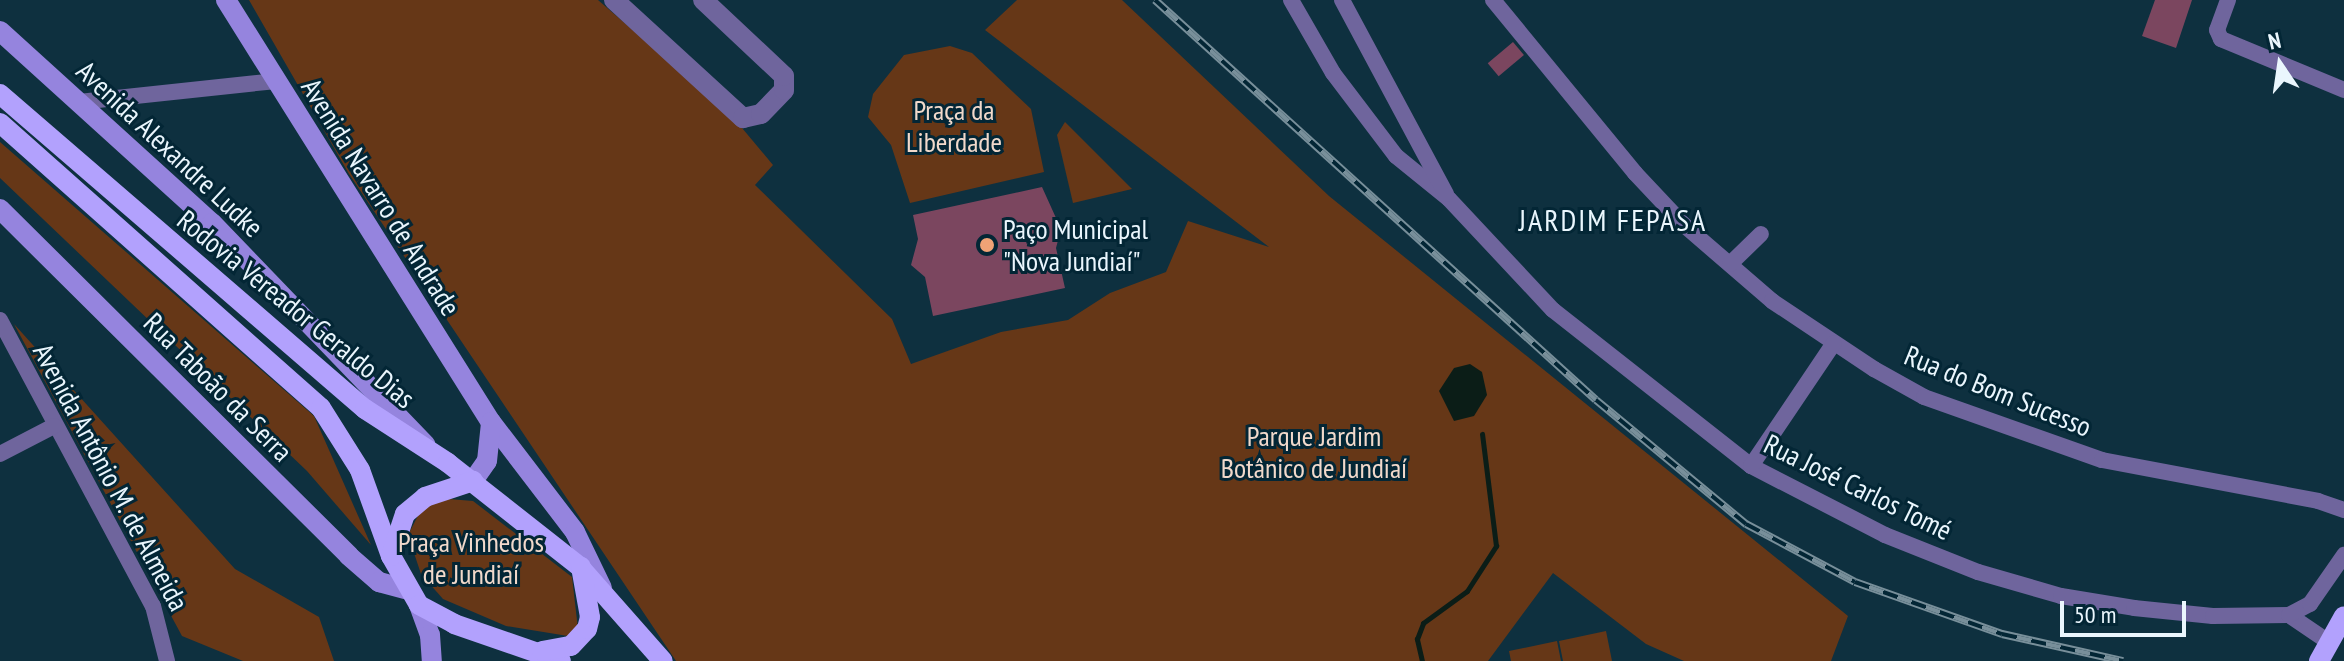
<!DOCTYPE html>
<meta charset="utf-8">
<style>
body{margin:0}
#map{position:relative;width:2344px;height:661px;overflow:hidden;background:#0e303f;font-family:"PT Sans Narrow",sans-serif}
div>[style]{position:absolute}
.green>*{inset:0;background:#663717}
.water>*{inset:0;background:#0b1d17}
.stream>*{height:5px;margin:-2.5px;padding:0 2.5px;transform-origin:2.5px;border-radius:2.5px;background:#0b1d17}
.building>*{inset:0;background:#7b465f;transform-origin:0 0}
.minor>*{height:16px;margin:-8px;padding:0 8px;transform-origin:8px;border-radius:8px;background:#6f659d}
.tertiary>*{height:20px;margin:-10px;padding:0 10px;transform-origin:10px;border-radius:10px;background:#6f659d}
.secondary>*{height:20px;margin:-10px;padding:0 10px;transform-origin:10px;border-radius:10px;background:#9584de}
.primary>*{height:20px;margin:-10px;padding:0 10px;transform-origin:10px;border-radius:10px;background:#b2a1fd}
.rail>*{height:8px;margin-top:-4px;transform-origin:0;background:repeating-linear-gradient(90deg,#032635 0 15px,#788f9a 0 30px);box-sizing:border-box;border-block:2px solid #788f9a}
.dots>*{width:22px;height:22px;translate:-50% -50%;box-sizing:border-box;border:4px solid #032635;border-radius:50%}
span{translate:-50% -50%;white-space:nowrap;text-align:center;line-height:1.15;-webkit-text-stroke:6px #032635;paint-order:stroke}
.park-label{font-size:28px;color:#f1d9cb}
.street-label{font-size:28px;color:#eaf6fd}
.poi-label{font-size:28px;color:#eaf6fd}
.left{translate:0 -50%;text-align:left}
.neighbourhood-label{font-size:30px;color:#eaf6fd;letter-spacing:2px}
.north{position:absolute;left:2240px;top:24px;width:80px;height:80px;-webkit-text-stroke:6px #032635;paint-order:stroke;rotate:347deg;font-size:22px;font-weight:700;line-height:32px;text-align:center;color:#eaf6fd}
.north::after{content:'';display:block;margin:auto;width:28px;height:36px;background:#eaf6fd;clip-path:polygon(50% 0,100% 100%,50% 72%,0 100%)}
.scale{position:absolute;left:2060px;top:601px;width:126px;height:36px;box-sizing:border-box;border:4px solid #eaf6fd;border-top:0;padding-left:10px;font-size:24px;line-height:28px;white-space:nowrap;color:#eaf6fd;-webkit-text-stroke:6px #032635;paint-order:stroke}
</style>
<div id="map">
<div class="green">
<div style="clip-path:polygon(249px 0,598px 0,732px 116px,773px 165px,755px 185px,892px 319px,911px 364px,1001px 332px,1068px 320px,1110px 293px,1166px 272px,1188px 221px,1269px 247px,985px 30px,1017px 0,1122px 0,1329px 196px,1848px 616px,1831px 661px,1684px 661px,1646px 644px,1553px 573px,1488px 661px,676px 661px,349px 174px)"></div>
<div style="clip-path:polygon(950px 46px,972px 53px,1031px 109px,1044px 172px,910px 203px,891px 145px,868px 117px,873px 94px,904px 55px)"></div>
<div style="clip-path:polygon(1065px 122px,1132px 189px,1073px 203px,1057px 135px)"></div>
<div style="clip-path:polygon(0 142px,314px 416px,371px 545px,307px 471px,0 178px)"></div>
<div style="clip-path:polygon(14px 324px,235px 569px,319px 617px,334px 661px,243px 661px,182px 636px)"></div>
<div style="clip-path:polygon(449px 499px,473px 501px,572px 577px,578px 629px,568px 636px,506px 626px,443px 599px,421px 574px,408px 535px,423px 506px)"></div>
<div style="clip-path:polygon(1606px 631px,1612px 661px,1563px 661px,1559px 641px)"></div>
<div style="clip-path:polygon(1557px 641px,1561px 661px,1511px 661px,1509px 651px)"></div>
</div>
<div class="water">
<div style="clip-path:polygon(1470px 364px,1482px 372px,1487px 395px,1474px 416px,1454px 421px,1439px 391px,1454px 368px)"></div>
</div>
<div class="stream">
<div style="left:1422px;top:661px;width:23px;rotate:-103deg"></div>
<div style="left:1417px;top:639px;width:17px;rotate:-69deg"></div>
<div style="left:1423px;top:623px;width:54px;rotate:-36deg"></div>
<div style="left:1467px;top:591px;width:54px;rotate:-57.2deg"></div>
<div style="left:1496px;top:546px;width:113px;rotate:-97.1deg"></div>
</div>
<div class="building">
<div style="clip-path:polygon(2155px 0,2192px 0,2176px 48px,2142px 36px)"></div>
<div style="left:1513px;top:42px;width:17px;height:33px;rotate:50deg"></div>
<div style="clip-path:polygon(1042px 187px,1061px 229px,1056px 248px,1065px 288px,933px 316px,925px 277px,911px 265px,918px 239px,913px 215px)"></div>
</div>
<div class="minor">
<div style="left:1291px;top:0;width:84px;rotate:60.1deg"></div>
<div style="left:1333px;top:73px;width:104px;rotate:52.8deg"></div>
<div style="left:1396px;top:156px;width:68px;rotate:39.1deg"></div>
<div style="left:1449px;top:199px;width:152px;rotate:46.9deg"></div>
<div style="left:1553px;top:310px;width:252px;rotate:38.2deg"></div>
<div style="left:1751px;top:466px;width:151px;rotate:27.2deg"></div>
<div style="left:1885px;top:535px;width:100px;rotate:21.7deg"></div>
<div style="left:1978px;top:572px;width:86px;rotate:16.1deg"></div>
<div style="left:2061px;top:596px;width:74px;rotate:9.3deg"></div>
<div style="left:2134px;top:608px;width:79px;rotate:5.8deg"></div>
<div style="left:2213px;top:616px;width:76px;rotate:-0.8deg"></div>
<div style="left:2289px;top:615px;width:50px;rotate:34.3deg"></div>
<div style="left:1342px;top:0;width:220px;rotate:61.8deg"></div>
<div style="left:1493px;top:0;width:224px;rotate:50.6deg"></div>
<div style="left:1635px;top:173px;width:71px;rotate:46.7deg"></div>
<div style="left:1684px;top:225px;width:116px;rotate:40.8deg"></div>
<div style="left:1772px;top:301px;width:123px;rotate:33.7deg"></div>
<div style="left:1874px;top:369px;width:57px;rotate:29.2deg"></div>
<div style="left:1924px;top:397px;width:189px;rotate:19.5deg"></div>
<div style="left:2102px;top:460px;width:220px;rotate:10.7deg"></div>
<div style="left:2318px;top:501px;width:28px;rotate:19deg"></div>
<div style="left:2228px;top:0;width:32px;rotate:110deg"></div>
<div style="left:2217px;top:30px;width:10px;rotate:66deg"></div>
<div style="left:2221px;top:39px;width:133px;rotate:22.5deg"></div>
<div style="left:79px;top:102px;width:196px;rotate:-6.1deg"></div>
<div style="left:1730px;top:264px;width:43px;rotate:-44.1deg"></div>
<div style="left:0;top:320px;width:324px;rotate:61.9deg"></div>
<div style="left:153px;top:606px;width:57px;rotate:75.7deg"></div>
<div style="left:0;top:454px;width:61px;rotate:-27.4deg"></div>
<div style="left:1751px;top:466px;width:148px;rotate:-56deg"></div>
<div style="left:2289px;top:615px;width:24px;rotate:-28deg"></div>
<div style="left:2310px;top:604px;width:60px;rotate:-55.2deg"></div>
</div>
<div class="tertiary">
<div style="left:614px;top:0;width:175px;rotate:42.5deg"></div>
<div style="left:743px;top:118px;width:18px;rotate:-13deg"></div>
<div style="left:761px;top:114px;width:33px;rotate:-46deg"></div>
<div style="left:784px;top:90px;width:14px;rotate:-90deg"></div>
<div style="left:784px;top:76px;width:111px;rotate:-136.8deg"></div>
</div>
<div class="secondary">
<div style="left:226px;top:0;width:498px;rotate:57.9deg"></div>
<div style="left:491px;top:422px;width:138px;rotate:52.6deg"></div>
<div style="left:575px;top:532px;width:62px;rotate:64.3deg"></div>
<div style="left:0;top:31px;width:286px;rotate:42.2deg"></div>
<div style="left:212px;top:223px;width:308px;rotate:46.1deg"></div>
<div style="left:0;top:209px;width:492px;rotate:44.8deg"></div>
<div style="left:349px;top:556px;width:40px;rotate:41deg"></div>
<div style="left:379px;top:582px;width:28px;rotate:15deg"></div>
<div style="left:473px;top:481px;width:24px;rotate:-55deg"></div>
<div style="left:487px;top:461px;width:39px;rotate:-84deg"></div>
<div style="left:419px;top:605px;width:32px;rotate:70deg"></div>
<div style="left:430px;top:635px;width:26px;rotate:86deg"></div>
</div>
<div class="primary">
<div style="left:0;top:94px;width:482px;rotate:40.8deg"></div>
<div style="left:365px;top:409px;width:99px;rotate:33deg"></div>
<div style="left:448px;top:463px;width:168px;rotate:38.2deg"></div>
<div style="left:580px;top:567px;width:125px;rotate:48.6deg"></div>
<div style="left:0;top:123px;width:429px;rotate:41.6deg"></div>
<div style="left:321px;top:408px;width:73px;rotate:57.8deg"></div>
<div style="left:360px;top:470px;width:91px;rotate:70.2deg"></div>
<div style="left:391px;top:556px;width:56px;rotate:60.3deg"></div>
<div style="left:419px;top:605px;width:40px;rotate:28deg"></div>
<div style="left:454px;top:624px;width:113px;rotate:19.1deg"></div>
<div style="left:391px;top:556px;width:44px;rotate:-71.6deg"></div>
<div style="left:405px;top:514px;width:26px;rotate:-40deg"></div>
<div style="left:425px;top:497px;width:51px;rotate:-18.4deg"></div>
<div style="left:542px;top:651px;width:29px;rotate:-10deg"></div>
<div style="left:571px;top:646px;width:23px;rotate:-47deg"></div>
<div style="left:587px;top:629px;width:12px;rotate:-76deg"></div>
<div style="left:590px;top:617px;width:51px;rotate:-100.2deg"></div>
<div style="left:2319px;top:661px;width:51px;rotate:-60.9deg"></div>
</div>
<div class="rail">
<div style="left:1155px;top:0;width:595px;rotate:42.21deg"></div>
<div style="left:1596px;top:400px;width:195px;rotate:39.6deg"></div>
<div style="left:1746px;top:524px;width:123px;rotate:28deg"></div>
<div style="left:1855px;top:582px;width:156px;rotate:19.5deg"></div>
<div style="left:2002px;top:634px;width:124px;rotate:12.6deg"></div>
</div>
<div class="dots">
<div style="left:987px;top:245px;background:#efa376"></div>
</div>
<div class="park-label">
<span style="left:954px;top:126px">Praça da<br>Liberdade</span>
<span style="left:1314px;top:452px">Parque Jardim<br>Botânico de Jundiaí</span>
<span style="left:471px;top:558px">Praça Vinhedos<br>de Jundiaí</span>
</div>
<div class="street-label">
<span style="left:170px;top:149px;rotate:43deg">Avenida Alexandre Ludke</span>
<span style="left:381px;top:197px;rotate:58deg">Avenida Navarro de Andrade</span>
<span style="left:296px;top:309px;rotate:39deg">Rodovia Vereador Geraldo Dias</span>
<span style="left:218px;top:387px;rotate:45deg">Rua Taboão da Serra</span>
<span style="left:1998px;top:391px;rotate:22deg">Rua do Bom Sucesso</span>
<span style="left:111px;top:477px;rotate:62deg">Avenida Antônio M. de Almeida</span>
<span style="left:1858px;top:487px;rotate:26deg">Rua José Carlos Tomé</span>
</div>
<div class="poi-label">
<span class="left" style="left:1003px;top:245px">Paço Municipal<br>"Nova Jundiaí"</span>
</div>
<div class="neighbourhood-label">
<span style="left:1613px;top:220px">JARDIM FEPASA</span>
</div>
<div class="north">N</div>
<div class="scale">50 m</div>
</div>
